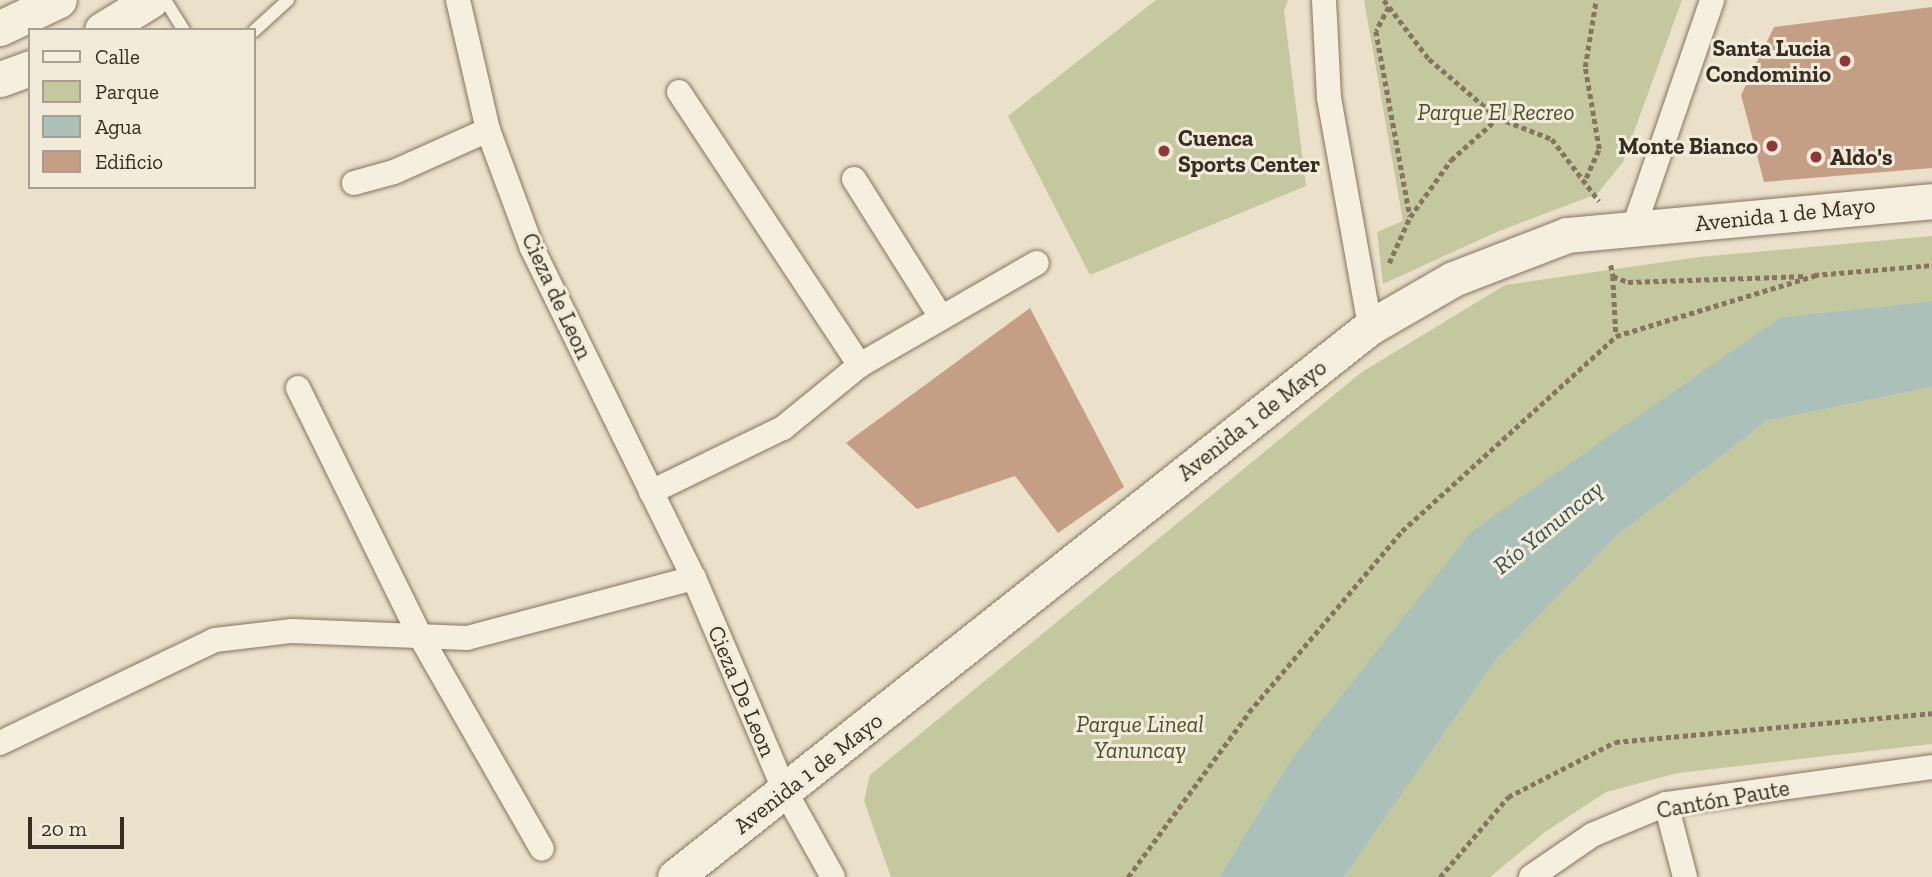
<!DOCTYPE html>
<meta charset="utf-8">
<style>
body{margin:0}
#map{position:relative;width:1932px;height:877px;overflow:hidden;background:#ebe1cb;font-family:"Zilla Slab",serif}
div>[style]{position:absolute}
.green>*{inset:0;background:#c4c89f}
.water>*{inset:0;background:#abc0b9}
.building>*{inset:0;background:#c59f85}
.path>*{height:4.5px;margin-top:-2.25px;transform-origin:0;background:repeating-linear-gradient(90deg,#867461 0 5px,transparent 0 8.5px)}
.roads{filter:drop-shadow(0 0 2px #867461) drop-shadow(0 0 2px #867461)}
.lane>*{height:12px;margin:-6px;padding:0 6px;transform-origin:6px;border-radius:6px;background:#f6eede}
.street>*{height:24px;margin:-12px;padding:0 12px;transform-origin:12px;border-radius:12px;background:#f6eede}
.secondary>*{height:35px;margin:-17.5px;padding:0 17.5px;transform-origin:17.5px;border-radius:17.5px;background:#f6eede}
.dots>*{width:19px;height:19px;translate:-50% -50%;box-sizing:border-box;border:4px solid #f3ebda;border-radius:50%}
span{translate:-50% -50%;white-space:nowrap;text-align:center;line-height:1.15;-webkit-text-stroke:6px #f3ebda;paint-order:stroke}
.poi-label{font-size:23px;color:#382d22;font-weight:700}
.right{translate:-100% -50%;text-align:right}
.left{translate:0 -50%;text-align:left}
.park-label{font-size:23px;color:#49532b;font-style:italic}
.street-label{font-size:23px;color:#382d22}
.water-label{font-size:24px;color:#335654;font-style:italic}
.legend{position:absolute;left:28px;top:28px;width:228px;height:161px;box-sizing:border-box;background:#f3ebda;border:2px solid #a89f90;margin:0;padding:9px 12px;list-style:none;font-size:21px;color:#382d22}
.legend li{display:flex;align-items:center;gap:14px;height:35px}
.legend b{width:35px;border:2px solid #a89f90}
.scale{position:absolute;left:28px;top:817px;width:96px;height:32px;box-sizing:border-box;border:4px solid #382d22;border-top:0;padding-left:9px;font-size:21px;line-height:24px;white-space:nowrap;color:#382d22;-webkit-text-stroke:5px #f3ebda;paint-order:stroke}
</style>
<div id="map">
<div class="green">
<div style="clip-path:polygon(1156px 0,1288px 0,1284px 11px,1306px 186px,1090px 275px,1008px 116px)"></div>
<div style="clip-path:polygon(1364px 0,1682px 0,1623px 162px,1597px 194px,1499px 231px,1383px 284px,1377px 232px,1403px 221px)"></div>
<div style="clip-path:polygon(1932px 236px,1932px 301px,1781px 317px,1292px 758px,1219px 877px,891px 877px,864px 801px,870px 775px,1362px 372px,1505px 285px,1699px 257px)"></div>
<div style="clip-path:polygon(1932px 387px,1932px 744px,1678px 773px,1606px 792px,1545px 832px,1490px 877px,1344px 877px,1495px 661px,1619px 534px,1767px 421px)"></div>
</div>
<div class="water">
<div style="clip-path:polygon(1932px 301px,1932px 387px,1767px 421px,1619px 534px,1495px 661px,1344px 877px,1219px 877px,1292px 758px,1472px 531px,1781px 317px)"></div>
</div>
<div class="building">
<div style="clip-path:polygon(1932px 7px,1932px 168px,1764px 182px,1741px 95px,1774px 27px)"></div>
<div style="clip-path:polygon(1030px 308px,1124px 487px,1058px 533px,1015px 476px,917px 509px,846px 443px)"></div>
</div>
<div class="path">
<div style="left:1384px;top:0;width:74px;rotate:52.7deg"></div>
<div style="left:1429px;top:59px;width:91px;rotate:40.5deg"></div>
<div style="left:1498px;top:118px;width:58px;rotate:21.3deg"></div>
<div style="left:1552px;top:139px;width:78px;rotate:52.8deg"></div>
<div style="left:1389px;top:7px;width:27px;rotate:118deg"></div>
<div style="left:1376px;top:31px;width:188px;rotate:79.6deg"></div>
<div style="left:1586px;top:178px;width:32px;rotate:-66deg"></div>
<div style="left:1599px;top:149px;width:83px;rotate:-99.7deg"></div>
<div style="left:1585px;top:67px;width:68px;rotate:-80.7deg"></div>
<div style="left:1389px;top:263px;width:51px;rotate:-65.5deg"></div>
<div style="left:1410px;top:217px;width:70px;rotate:-54.3deg"></div>
<div style="left:1451px;top:160px;width:63px;rotate:-41.8deg"></div>
<div style="left:1611px;top:265px;width:11px;rotate:80deg"></div>
<div style="left:1613px;top:276px;width:16px;rotate:22deg"></div>
<div style="left:1628px;top:282px;width:178px;rotate:-1.9deg"></div>
<div style="left:1814px;top:275px;width:118px;rotate:-4.8deg"></div>
<div style="left:1613px;top:276px;width:60px;rotate:87.1deg"></div>
<div style="left:1128px;top:877px;width:205px;rotate:-53.7deg"></div>
<div style="left:1249px;top:712px;width:237px;rotate:-49.8deg"></div>
<div style="left:1402px;top:531px;width:290px;rotate:-42.3deg"></div>
<div style="left:1616px;top:336px;width:210px;rotate:-16.9deg"></div>
<div style="left:1440px;top:877px;width:105px;rotate:-49.6deg"></div>
<div style="left:1508px;top:797px;width:120px;rotate:-27.2deg"></div>
<div style="left:1615px;top:742px;width:318px;rotate:-5.2deg"></div>
</div>
<div class="roads">
<div class="lane">
<div style="left:165px;top:0;width:36px;rotate:58deg"></div>
<div style="left:254px;top:31px;width:46px;rotate:-42.4deg"></div>
</div>
<div class="street">
<div style="left:458px;top:0;width:133px;rotate:77deg"></div>
<div style="left:488px;top:130px;width:126px;rotate:69.6deg"></div>
<div style="left:532px;top:248px;width:368px;rotate:63.9deg"></div>
<div style="left:694px;top:578px;width:232px;rotate:66.9deg"></div>
<div style="left:785px;top:791px;width:98px;rotate:60.8deg"></div>
<div style="left:1324px;top:0;width:98px;rotate:87.1deg"></div>
<div style="left:1329px;top:98px;width:233px;rotate:79.8deg"></div>
<div style="left:679px;top:92px;width:328px;rotate:56.5deg"></div>
<div style="left:854px;top:179px;width:163px;rotate:57.8deg"></div>
<div style="left:354px;top:183px;width:41px;rotate:-15.4deg"></div>
<div style="left:394px;top:172px;width:103px;rotate:-24.1deg"></div>
<div style="left:1633px;top:230px;width:243px;rotate:-71deg"></div>
<div style="left:298px;top:388px;width:276px;rotate:63.8deg"></div>
<div style="left:420px;top:636px;width:245px;rotate:60.2deg"></div>
<div style="left:651px;top:492px;width:147px;rotate:-25.9deg"></div>
<div style="left:783px;top:428px;width:99px;rotate:-39.3deg"></div>
<div style="left:860px;top:365px;width:204px;rotate:-30deg"></div>
<div style="left:0;top:743px;width:238px;rotate:-25.6deg"></div>
<div style="left:215px;top:640px;width:78px;rotate:-6.7deg"></div>
<div style="left:292px;top:631px;width:175px;rotate:2.3deg"></div>
<div style="left:467px;top:638px;width:235px;rotate:-14.8deg"></div>
<div style="left:1666px;top:804px;width:75px;rotate:75.4deg"></div>
<div style="left:1531px;top:877px;width:74px;rotate:-34.5deg"></div>
<div style="left:1592px;top:835px;width:80px;rotate:-22.7deg"></div>
<div style="left:1666px;top:804px;width:269px;rotate:-7.9deg"></div>
</div>
<div class="secondary">
<div style="left:0;top:28px;width:65px;rotate:-25.4deg"></div>
<div style="left:102px;top:30px;width:57px;rotate:-31.5deg"></div>
<div style="left:0;top:79px;width:32px;rotate:-20deg"></div>
<div style="left:675px;top:877px;width:886px;rotate:-38.36deg"></div>
<div style="left:1370px;top:327px;width:96px;rotate:-30deg"></div>
<div style="left:1453px;top:279px;width:122px;rotate:-21.1deg"></div>
<div style="left:1567px;top:235px;width:367px;rotate:-5.3deg"></div>
</div>
</div>
<div class="dots">
<div style="left:1845px;top:61px;background:#8f3638"></div>
<div style="left:1772px;top:146px;background:#8f3638"></div>
<div style="left:1164px;top:151px;background:#8f3638"></div>
<div style="left:1816px;top:157px;background:#8f3638"></div>
</div>
<div class="poi-label">
<span class="right" style="left:1831px;top:61px">Santa Lucia<br>Condominio</span>
<span class="left" style="left:1178px;top:151px">Cuenca<br>Sports Center</span>
<span class="right" style="left:1758px;top:146px">Monte Bianco</span>
<span class="left" style="left:1830px;top:157px">Aldo's</span>
</div>
<div class="park-label">
<span style="left:1496px;top:112px">Parque El Recreo</span>
<span style="left:1140px;top:737px">Parque Lineal<br>Yanuncay</span>
</div>
<div class="street-label">
<span style="left:1785px;top:214px;rotate:-6deg">Avenida 1 de Mayo</span>
<span style="left:557px;top:296px;rotate:65deg">Cieza de Leon</span>
<span style="left:1252px;top:420px;rotate:-38deg">Avenida 1 de Mayo</span>
<span style="left:742px;top:691px;rotate:67deg">Cieza De Leon</span>
<span style="left:808px;top:773px;rotate:-38deg">Avenida 1 de Mayo</span>
<span style="left:1723px;top:799px;rotate:-10deg">Cantón Paute</span>
</div>
<div class="water-label">
<span style="left:1548px;top:527px;rotate:-39deg">Río Yanuncay</span>
</div>
<ul class="legend">
<li><b style="height:9px;background:#f6eede"></b>Calle</li>
<li><b style="height:19px;background:#c4c89f"></b>Parque</li>
<li><b style="height:19px;background:#abc0b9"></b>Agua</li>
<li><b style="height:19px;background:#c59f85"></b>Edificio</li>
</ul>
<div class="scale">20 m</div>
</div>
